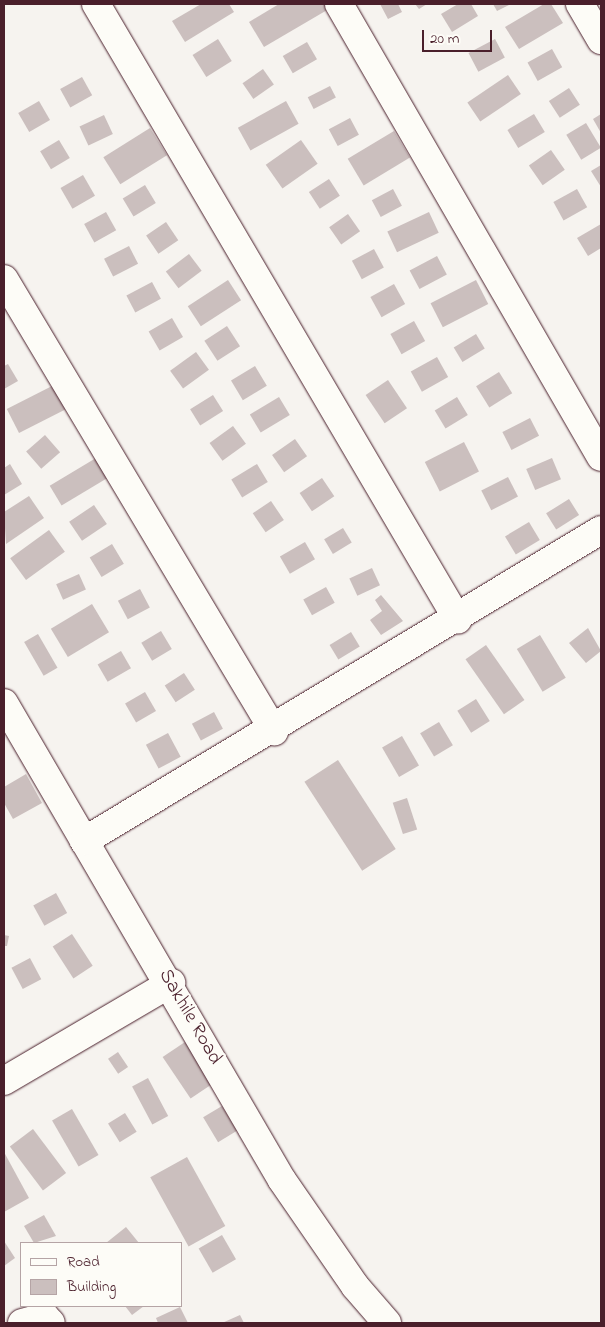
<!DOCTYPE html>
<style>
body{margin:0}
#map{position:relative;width:605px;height:1327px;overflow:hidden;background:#f6f3ef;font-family:"Indie Flower",sans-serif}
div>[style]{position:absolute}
.building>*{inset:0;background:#cbbfbe;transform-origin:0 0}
.roads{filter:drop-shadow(0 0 1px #4a1f2b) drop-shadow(0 0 1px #4a1f2b)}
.street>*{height:28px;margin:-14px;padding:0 14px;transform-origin:14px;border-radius:14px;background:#fdfcf7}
span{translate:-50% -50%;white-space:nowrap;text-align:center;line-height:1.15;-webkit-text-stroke:4px #fdfcf7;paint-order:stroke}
.street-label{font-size:20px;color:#4a1f2b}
.frame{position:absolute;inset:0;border:5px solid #4a1f2b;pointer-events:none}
.legend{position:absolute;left:20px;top:1242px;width:162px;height:65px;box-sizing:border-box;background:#fdfcf7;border:1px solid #b5a4a5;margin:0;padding:6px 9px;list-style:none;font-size:15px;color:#4a1f2b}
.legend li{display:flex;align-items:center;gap:10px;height:25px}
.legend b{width:25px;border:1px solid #b5a4a5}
.scale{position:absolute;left:422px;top:30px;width:70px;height:22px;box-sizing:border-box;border:2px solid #4a1f2b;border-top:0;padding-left:6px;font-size:15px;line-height:18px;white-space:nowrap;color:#4a1f2b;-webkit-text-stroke:4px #fdfcf7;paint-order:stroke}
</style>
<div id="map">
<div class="building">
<div style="clip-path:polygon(201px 4px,229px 4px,234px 12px,185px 42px,172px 21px)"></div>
<div style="clip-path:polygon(279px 4px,333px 4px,334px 6px,264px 47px,249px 22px)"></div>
<div style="clip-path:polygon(380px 4px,398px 4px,402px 12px,388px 19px)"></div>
<div style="clip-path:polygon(415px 4px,427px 4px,419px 9px)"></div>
<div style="clip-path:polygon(458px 4px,471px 4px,478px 16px,452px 32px,441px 14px)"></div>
<div style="clip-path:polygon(493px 4px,511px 4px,497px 11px)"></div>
<div style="clip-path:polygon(544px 4px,551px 4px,563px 23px,519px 49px,505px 27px)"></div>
<div style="left:218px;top:39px;width:26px;height:30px;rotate:58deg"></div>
<div style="left:495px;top:39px;width:21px;height:30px;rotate:62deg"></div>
<div style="left:307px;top:42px;width:20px;height:28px;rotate:60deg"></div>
<div style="left:552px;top:49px;width:21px;height:28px;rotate:61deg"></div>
<div style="left:263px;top:69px;width:19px;height:25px;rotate:55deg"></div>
<div style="left:508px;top:75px;width:23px;height:49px;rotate:56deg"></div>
<div style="left:82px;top:77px;width:21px;height:25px;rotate:61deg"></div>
<div style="left:330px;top:86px;width:13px;height:25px;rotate:63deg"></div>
<div style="left:569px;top:88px;width:20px;height:24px;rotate:57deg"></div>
<div style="left:39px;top:101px;width:22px;height:24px;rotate:60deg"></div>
<div style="left:286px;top:101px;width:26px;height:55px;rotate:61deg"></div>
<div style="left:534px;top:114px;width:21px;height:31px;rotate:59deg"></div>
<div style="clip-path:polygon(601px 114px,601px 133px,593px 119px)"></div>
<div style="left:104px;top:115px;width:21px;height:27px;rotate:65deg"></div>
<div style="left:350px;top:118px;width:19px;height:24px;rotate:62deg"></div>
<div style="left:586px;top:123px;width:29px;height:23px;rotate:59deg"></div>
<div style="left:150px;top:128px;width:32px;height:55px;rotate:58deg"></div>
<div style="left:394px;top:131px;width:31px;height:54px;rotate:59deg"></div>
<div style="left:59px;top:140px;width:21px;height:22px;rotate:59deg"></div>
<div style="left:301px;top:140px;width:29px;height:43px;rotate:55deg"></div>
<div style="left:551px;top:150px;width:24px;height:27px;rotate:55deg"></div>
<div style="clip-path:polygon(601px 165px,601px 187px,591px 171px)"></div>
<div style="left:83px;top:175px;width:24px;height:26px;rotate:60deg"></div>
<div style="left:329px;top:179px;width:20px;height:24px;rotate:57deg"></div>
<div style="left:145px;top:185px;width:21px;height:26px;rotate:59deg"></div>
<div style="left:393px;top:189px;width:19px;height:24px;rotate:62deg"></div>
<div style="left:577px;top:189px;width:21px;height:27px;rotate:61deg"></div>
<div style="left:106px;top:212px;width:21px;height:25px;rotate:61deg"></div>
<div style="left:429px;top:212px;width:23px;height:46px;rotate:65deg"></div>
<div style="left:348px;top:214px;width:21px;height:23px;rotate:55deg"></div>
<div style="left:166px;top:222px;width:22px;height:24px;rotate:56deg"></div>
<div style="clip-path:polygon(601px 224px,601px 248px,588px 256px,577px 238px)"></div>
<div style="left:129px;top:246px;width:20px;height:28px;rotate:63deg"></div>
<div style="left:374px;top:249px;width:21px;height:25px;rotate:62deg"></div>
<div style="left:189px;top:254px;width:21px;height:29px;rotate:53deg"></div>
<div style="left:437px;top:256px;width:21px;height:31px;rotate:62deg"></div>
<div style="left:228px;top:280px;width:24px;height:48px;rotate:57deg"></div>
<div style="left:476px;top:280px;width:27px;height:51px;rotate:63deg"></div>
<div style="left:152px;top:282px;width:19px;height:29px;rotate:62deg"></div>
<div style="left:394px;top:284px;width:23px;height:27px;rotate:61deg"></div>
<div style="left:172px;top:318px;width:22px;height:27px;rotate:60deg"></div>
<div style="left:414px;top:321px;width:23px;height:27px;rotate:61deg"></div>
<div style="left:227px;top:326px;width:24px;height:27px;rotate:57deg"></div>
<div style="left:476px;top:334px;width:17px;height:26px;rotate:59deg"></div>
<div style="left:196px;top:352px;width:22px;height:32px;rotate:54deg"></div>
<div style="left:437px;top:357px;width:23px;height:30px;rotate:61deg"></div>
<div style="clip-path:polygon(8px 364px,18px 381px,4px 389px,4px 366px)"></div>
<div style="left:255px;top:366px;width:23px;height:28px;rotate:59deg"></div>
<div style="left:499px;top:372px;width:25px;height:27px;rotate:58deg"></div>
<div style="left:388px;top:380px;width:34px;height:27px;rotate:56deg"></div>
<div style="left:54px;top:385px;width:27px;height:53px;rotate:63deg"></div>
<div style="left:213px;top:395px;width:19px;height:27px;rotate:58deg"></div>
<div style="left:279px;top:397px;width:21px;height:34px;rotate:59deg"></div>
<div style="left:457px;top:397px;width:21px;height:26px;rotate:59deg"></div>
<div style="left:530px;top:418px;width:20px;height:31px;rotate:63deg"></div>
<div style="left:233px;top:426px;width:22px;height:29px;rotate:54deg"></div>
<div style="left:45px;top:435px;width:23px;height:25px;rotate:49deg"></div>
<div style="left:295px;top:439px;width:21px;height:28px;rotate:55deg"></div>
<div style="left:464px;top:442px;width:33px;height:44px;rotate:63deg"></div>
<div style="left:96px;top:458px;width:23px;height:54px;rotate:59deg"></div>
<div style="left:552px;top:458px;width:23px;height:28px;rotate:67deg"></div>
<div style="clip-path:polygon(10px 464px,22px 484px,4px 495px,4px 468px)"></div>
<div style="left:257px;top:464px;width:21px;height:30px;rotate:59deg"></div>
<div style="left:508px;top:477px;width:22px;height:30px;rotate:63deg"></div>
<div style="left:322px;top:478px;width:22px;height:27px;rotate:56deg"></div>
<div style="clip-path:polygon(29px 496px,44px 518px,6px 544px,4px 512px)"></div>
<div style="left:569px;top:499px;width:19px;height:27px;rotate:58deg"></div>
<div style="left:271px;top:501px;width:23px;height:22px;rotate:56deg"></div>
<div style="left:94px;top:505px;width:23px;height:30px;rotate:56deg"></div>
<div style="left:529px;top:522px;width:21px;height:28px;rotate:59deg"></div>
<div style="left:343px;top:528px;width:17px;height:22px;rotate:59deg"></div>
<div style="left:49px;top:530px;width:27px;height:48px;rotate:54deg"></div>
<div style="left:305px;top:542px;width:20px;height:29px;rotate:60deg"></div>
<div style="left:112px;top:544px;width:23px;height:26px;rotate:59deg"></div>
<div style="left:372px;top:568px;width:19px;height:25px;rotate:65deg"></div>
<div style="left:79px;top:574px;width:17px;height:25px;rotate:66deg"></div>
<div style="left:326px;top:587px;width:18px;height:26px;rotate:61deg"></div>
<div style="left:140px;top:589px;width:21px;height:25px;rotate:62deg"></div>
<div style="clip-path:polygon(381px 595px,403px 621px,381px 635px,370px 620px,382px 611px,375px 600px)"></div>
<div style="left:92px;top:604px;width:33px;height:48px;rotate:59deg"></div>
<div style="clip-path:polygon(588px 628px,601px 651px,586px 663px,569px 643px)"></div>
<div style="left:161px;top:631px;width:21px;height:23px;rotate:59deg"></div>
<div style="left:351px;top:632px;width:17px;height:25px;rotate:59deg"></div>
<div style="left:38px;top:634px;width:39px;height:16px;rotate:60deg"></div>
<div style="left:540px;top:635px;width:50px;height:27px;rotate:59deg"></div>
<div style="left:486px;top:645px;width:67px;height:25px;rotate:55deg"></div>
<div style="left:121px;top:651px;width:20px;height:27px;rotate:60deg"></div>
<div style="left:184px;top:673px;width:20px;height:23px;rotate:57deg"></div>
<div style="left:145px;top:692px;width:22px;height:23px;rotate:60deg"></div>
<div style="left:476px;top:699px;width:26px;height:22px;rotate:58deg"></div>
<div style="left:214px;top:712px;width:19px;height:25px;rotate:62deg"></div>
<div style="left:439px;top:722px;width:27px;height:22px;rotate:59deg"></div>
<div style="left:168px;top:733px;width:27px;height:25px;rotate:62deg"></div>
<div style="left:402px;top:736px;width:34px;height:23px;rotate:60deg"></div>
<div style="left:338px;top:760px;width:106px;height:40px;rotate:57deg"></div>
<div style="clip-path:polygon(26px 774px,42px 803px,13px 819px,4px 803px,4px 787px)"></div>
<div style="left:407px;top:798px;width:33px;height:15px;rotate:72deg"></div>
<div style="left:56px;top:893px;width:23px;height:26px;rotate:61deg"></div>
<div style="left:72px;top:934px;width:38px;height:23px;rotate:57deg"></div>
<div style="clip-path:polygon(4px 935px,9px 936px,7px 946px,4px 946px)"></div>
<div style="left:30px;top:958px;width:24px;height:21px;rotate:62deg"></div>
<div style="left:185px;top:1042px;width:50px;height:27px;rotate:56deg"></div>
<div style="left:118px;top:1052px;width:18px;height:12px;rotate:56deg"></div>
<div style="left:148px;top:1078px;width:43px;height:18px;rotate:62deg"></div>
<div style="left:222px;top:1106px;width:29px;height:22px;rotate:59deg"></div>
<div style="left:72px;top:1109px;width:53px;height:23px;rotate:60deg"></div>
<div style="left:125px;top:1113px;width:22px;height:20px;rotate:58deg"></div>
<div style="left:33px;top:1129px;width:55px;height:29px;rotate:53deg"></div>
<div style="clip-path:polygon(4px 1152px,29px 1198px,4px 1212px)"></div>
<div style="left:187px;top:1157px;width:79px;height:42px;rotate:61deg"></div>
<div style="clip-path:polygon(44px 1215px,56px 1236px,34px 1243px,24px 1226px)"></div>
<div style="clip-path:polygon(126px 1227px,139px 1243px,106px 1243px)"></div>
<div style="left:222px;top:1235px;width:28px;height:27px;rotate:60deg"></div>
<div style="clip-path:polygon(4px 1241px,15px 1258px,4px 1266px)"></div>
<div style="clip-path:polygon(125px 1306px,144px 1306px,132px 1315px)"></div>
<div style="clip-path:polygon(180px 1307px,188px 1323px,158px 1323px,156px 1318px)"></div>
<div style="clip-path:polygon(240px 1315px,244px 1323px,222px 1323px)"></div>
</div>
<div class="roads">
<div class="street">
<div style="left:96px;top:4px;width:714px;rotate:59.56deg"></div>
<div style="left:339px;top:4px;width:523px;rotate:59.96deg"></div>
<div style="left:580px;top:4px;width:42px;rotate:59.7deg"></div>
<div style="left:4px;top:279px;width:527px;rotate:59.15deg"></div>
<div style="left:4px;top:703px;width:552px;rotate:59.77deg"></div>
<div style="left:282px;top:1180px;width:129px;rotate:55.4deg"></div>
<div style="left:355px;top:1286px;width:49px;rotate:49.1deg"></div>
<div style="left:84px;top:841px;width:603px;rotate:-31.03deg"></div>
<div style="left:4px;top:1081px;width:194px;rotate:-30.4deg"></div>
<div style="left:22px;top:1323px;width:24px;rotate:-15deg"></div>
<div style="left:45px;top:1317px;width:8px;rotate:45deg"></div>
</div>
</div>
<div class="street-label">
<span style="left:190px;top:1017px;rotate:60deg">Sakhile Road</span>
</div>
<div class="frame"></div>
<ul class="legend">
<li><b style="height:6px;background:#fdfcf7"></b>Road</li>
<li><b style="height:14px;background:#cbbfbe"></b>Building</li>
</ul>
<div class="scale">20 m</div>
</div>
